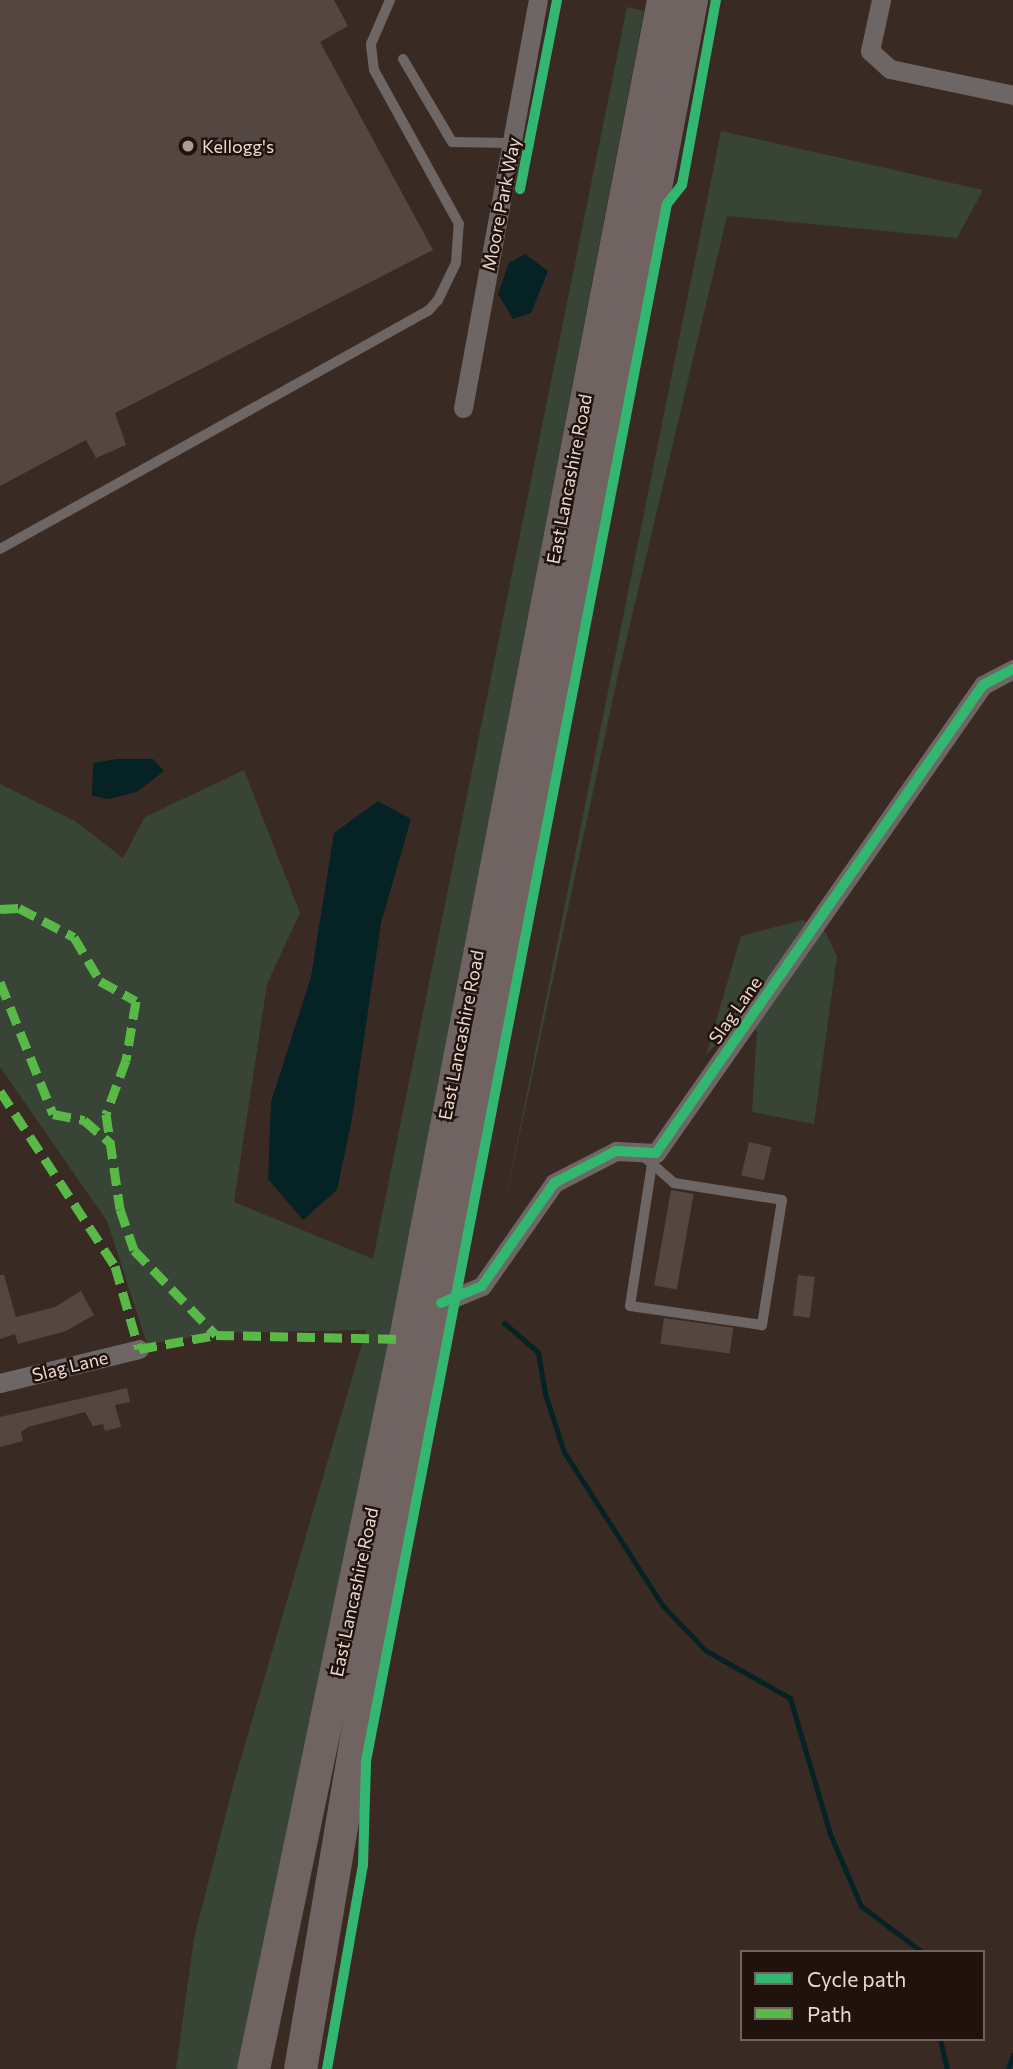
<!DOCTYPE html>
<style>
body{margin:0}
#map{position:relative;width:1013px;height:2069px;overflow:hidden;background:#3a2a24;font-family:Commissioner,sans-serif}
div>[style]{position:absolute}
.green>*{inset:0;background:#384435}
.water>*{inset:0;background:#052224}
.stream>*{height:5px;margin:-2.5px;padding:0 2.5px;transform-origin:2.5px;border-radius:2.5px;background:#052224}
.building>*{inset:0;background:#544742;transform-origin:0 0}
.service>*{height:10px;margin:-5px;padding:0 5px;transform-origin:5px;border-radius:5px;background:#6e6665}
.minor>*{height:19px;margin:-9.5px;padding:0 9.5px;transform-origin:9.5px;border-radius:9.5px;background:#6e6665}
.trunk>*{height:33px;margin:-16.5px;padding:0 16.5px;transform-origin:16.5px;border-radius:16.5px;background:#6f6462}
.quiet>*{height:9px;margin-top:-4.5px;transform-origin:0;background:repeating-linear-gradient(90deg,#58b947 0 18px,transparent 0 27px)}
.cycleway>*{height:10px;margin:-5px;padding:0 5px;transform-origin:5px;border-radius:5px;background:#33b770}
.dots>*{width:19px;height:19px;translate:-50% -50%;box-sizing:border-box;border:4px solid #20130e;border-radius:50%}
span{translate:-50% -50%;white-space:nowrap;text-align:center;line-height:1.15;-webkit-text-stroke:5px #20130e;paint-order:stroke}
.poi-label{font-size:18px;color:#ecd8d1}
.left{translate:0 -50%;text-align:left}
.street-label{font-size:18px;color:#ecd8d1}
.legend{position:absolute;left:740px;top:1950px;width:245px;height:91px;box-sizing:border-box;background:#20130e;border:2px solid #72625c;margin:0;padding:9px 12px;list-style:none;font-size:21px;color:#ecd8d1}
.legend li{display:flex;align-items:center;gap:14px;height:35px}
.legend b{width:35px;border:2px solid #72625c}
</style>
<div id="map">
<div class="green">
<div style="clip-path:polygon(627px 7px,644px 11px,391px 1329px,240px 2069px,176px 2069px,194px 1938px,234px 1782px,366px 1330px,217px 1333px,147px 1344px,107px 1221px,0 1067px,0 784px,75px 821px,123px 858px,145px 817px,244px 770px,300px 913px,267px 984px,234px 1202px,373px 1259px)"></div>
<div style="clip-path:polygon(721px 131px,983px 190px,957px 238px,727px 216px,618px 675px,503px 1212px)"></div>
<div style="clip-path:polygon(802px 920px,825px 932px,837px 956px,814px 1124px,752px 1112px,757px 1031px,739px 1019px,706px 1055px,741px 936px)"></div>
</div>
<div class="water">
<div style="clip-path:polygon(525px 254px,548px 271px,531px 313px,513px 319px,498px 294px,509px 263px)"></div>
<div style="clip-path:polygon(117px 759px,153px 759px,164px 771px,137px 792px,109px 799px,92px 796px,93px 763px)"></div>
<div style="clip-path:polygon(378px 801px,411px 819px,381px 923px,352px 1119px,337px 1190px,303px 1220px,268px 1179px,271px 1102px,311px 977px,334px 833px)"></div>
</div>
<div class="stream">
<div style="left:504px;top:1323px;width:45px;rotate:40.5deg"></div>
<div style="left:538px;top:1352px;width:43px;rotate:80.5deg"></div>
<div style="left:545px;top:1394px;width:61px;rotate:71.9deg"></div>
<div style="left:564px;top:1452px;width:183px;rotate:57.3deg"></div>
<div style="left:663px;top:1606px;width:61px;rotate:46.3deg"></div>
<div style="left:705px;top:1650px;width:98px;rotate:29.5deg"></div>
<div style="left:790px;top:1698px;width:142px;rotate:73.6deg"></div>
<div style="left:830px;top:1834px;width:78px;rotate:66.7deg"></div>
<div style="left:861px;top:1906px;width:76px;rotate:37deg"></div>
<div style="left:940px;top:2039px;width:31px;rotate:77deg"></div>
<div style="left:1008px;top:2069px;width:15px;rotate:-70deg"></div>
</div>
<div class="building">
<div style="clip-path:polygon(0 0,334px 0,348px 26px,320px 42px,433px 250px,115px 413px,126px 445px,96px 458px,86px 440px,0 486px)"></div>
<div style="left:749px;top:1142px;width:23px;height:34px;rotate:13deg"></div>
<div style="left:671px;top:1190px;width:23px;height:97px;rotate:10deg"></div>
<div style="clip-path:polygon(0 1275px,4px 1275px,16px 1317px,55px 1307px,81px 1291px,94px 1315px,66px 1331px,18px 1344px,15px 1334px,0 1339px)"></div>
<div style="left:798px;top:1275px;width:17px;height:41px;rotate:7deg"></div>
<div style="left:664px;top:1318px;width:70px;height:26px;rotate:8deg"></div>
<div style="clip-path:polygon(127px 1388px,130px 1402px,115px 1405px,121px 1427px,105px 1431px,103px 1424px,93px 1426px,85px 1412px,28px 1427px,21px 1432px,23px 1441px,0 1447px,0 1417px)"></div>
</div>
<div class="service">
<div style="left:403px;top:59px;width:96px;rotate:59.4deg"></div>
<div style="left:452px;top:142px;width:60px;rotate:1deg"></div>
<div style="left:0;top:549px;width:490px;rotate:-29.1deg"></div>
<div style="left:428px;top:311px;width:15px;rotate:-48deg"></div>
<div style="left:438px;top:300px;width:41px;rotate:-64.1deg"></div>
<div style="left:456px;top:263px;width:39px;rotate:-86deg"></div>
<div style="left:459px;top:224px;width:176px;rotate:-118.9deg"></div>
<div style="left:374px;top:70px;width:26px;rotate:-97deg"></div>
<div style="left:371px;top:44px;width:48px;rotate:-66.6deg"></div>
<div style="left:642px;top:1155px;width:43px;rotate:41.2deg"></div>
<div style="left:674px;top:1183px;width:109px;rotate:8.9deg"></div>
<div style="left:782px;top:1200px;width:127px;rotate:99.1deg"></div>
<div style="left:762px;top:1325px;width:133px;rotate:-171.8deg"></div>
<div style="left:630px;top:1306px;width:144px;rotate:-81.2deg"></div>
</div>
<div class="minor">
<div style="left:881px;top:0;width:52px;rotate:102.2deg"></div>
<div style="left:870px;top:51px;width:27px;rotate:42deg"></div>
<div style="left:890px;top:69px;width:126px;rotate:11.9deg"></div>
<div style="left:463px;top:408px;width:415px;rotate:-79.6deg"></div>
<div style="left:441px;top:1303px;width:44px;rotate:-22.5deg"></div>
<div style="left:482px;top:1286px;width:126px;rotate:-55deg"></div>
<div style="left:554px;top:1183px;width:70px;rotate:-27.3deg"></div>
<div style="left:616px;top:1151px;width:40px;rotate:2.9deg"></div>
<div style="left:656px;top:1153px;width:571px;rotate:-55.06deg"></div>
<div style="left:983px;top:685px;width:34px;rotate:-28deg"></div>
<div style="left:0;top:1383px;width:143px;rotate:-13.7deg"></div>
</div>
<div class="trunk">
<div style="left:253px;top:2069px;width:730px;rotate:-78.23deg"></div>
<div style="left:402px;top:1354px;width:1379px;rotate:-79.09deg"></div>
<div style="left:300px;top:2069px;width:455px;rotate:-80.4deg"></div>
<div style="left:376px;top:1620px;width:324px;rotate:-78.4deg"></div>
<div style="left:441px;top:1303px;width:1327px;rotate:-79.14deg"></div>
</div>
<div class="quiet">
<div style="left:0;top:909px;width:19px;rotate:-3deg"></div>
<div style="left:19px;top:908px;width:62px;rotate:27.8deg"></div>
<div style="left:74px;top:937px;width:51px;rotate:59.4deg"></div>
<div style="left:100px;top:981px;width:41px;rotate:29.1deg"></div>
<div style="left:136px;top:1001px;width:60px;rotate:99.6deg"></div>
<div style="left:126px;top:1060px;width:58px;rotate:110.3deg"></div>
<div style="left:106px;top:1114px;width:96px;rotate:81.6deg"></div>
<div style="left:120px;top:1209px;width:43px;rotate:71.1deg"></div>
<div style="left:134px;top:1250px;width:118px;rotate:46deg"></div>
<div style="left:0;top:982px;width:142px;rotate:68.1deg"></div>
<div style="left:53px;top:1114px;width:32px;rotate:11deg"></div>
<div style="left:84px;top:1120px;width:37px;rotate:41deg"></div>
<div style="left:0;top:1091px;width:209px;rotate:56.7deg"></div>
<div style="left:115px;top:1266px;width:86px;rotate:73.9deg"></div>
<div style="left:139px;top:1349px;width:78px;rotate:-10.3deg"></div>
<div style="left:216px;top:1335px;width:188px;rotate:1.2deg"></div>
</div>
<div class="cycleway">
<div style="left:520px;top:189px;width:193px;rotate:-78.9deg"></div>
<div style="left:441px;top:1303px;width:44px;rotate:-22.5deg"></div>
<div style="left:482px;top:1286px;width:126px;rotate:-55deg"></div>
<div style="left:554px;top:1183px;width:70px;rotate:-27.3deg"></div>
<div style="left:616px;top:1151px;width:40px;rotate:2.9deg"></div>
<div style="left:656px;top:1153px;width:571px;rotate:-55.06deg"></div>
<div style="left:983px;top:685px;width:34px;rotate:-28deg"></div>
<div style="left:327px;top:2069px;width:207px;rotate:-80deg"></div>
<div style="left:363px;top:1865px;width:104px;rotate:-88.3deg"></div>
<div style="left:366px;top:1761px;width:1586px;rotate:-79.06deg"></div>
<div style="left:667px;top:204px;width:24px;rotate:-52deg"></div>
<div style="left:682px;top:185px;width:188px;rotate:-79.6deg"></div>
</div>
<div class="dots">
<div style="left:188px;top:146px;background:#ae9b94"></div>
</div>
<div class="poi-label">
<span class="left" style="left:202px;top:146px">Kellogg's</span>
</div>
<div class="street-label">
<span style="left:501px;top:204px;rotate:-79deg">Moore Park Way</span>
<span style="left:569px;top:479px;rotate:-79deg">East Lancashire Road</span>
<span style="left:735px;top:1010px;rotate:-55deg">Slag Lane</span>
<span style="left:461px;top:1035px;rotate:-79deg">East Lancashire Road</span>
<span style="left:70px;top:1366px;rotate:-14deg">Slag Lane</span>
<span style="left:354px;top:1592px;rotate:-78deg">East Lancashire Road</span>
</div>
<ul class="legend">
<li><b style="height:9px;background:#33b770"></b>Cycle path</li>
<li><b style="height:9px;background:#58b947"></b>Path</li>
</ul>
</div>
